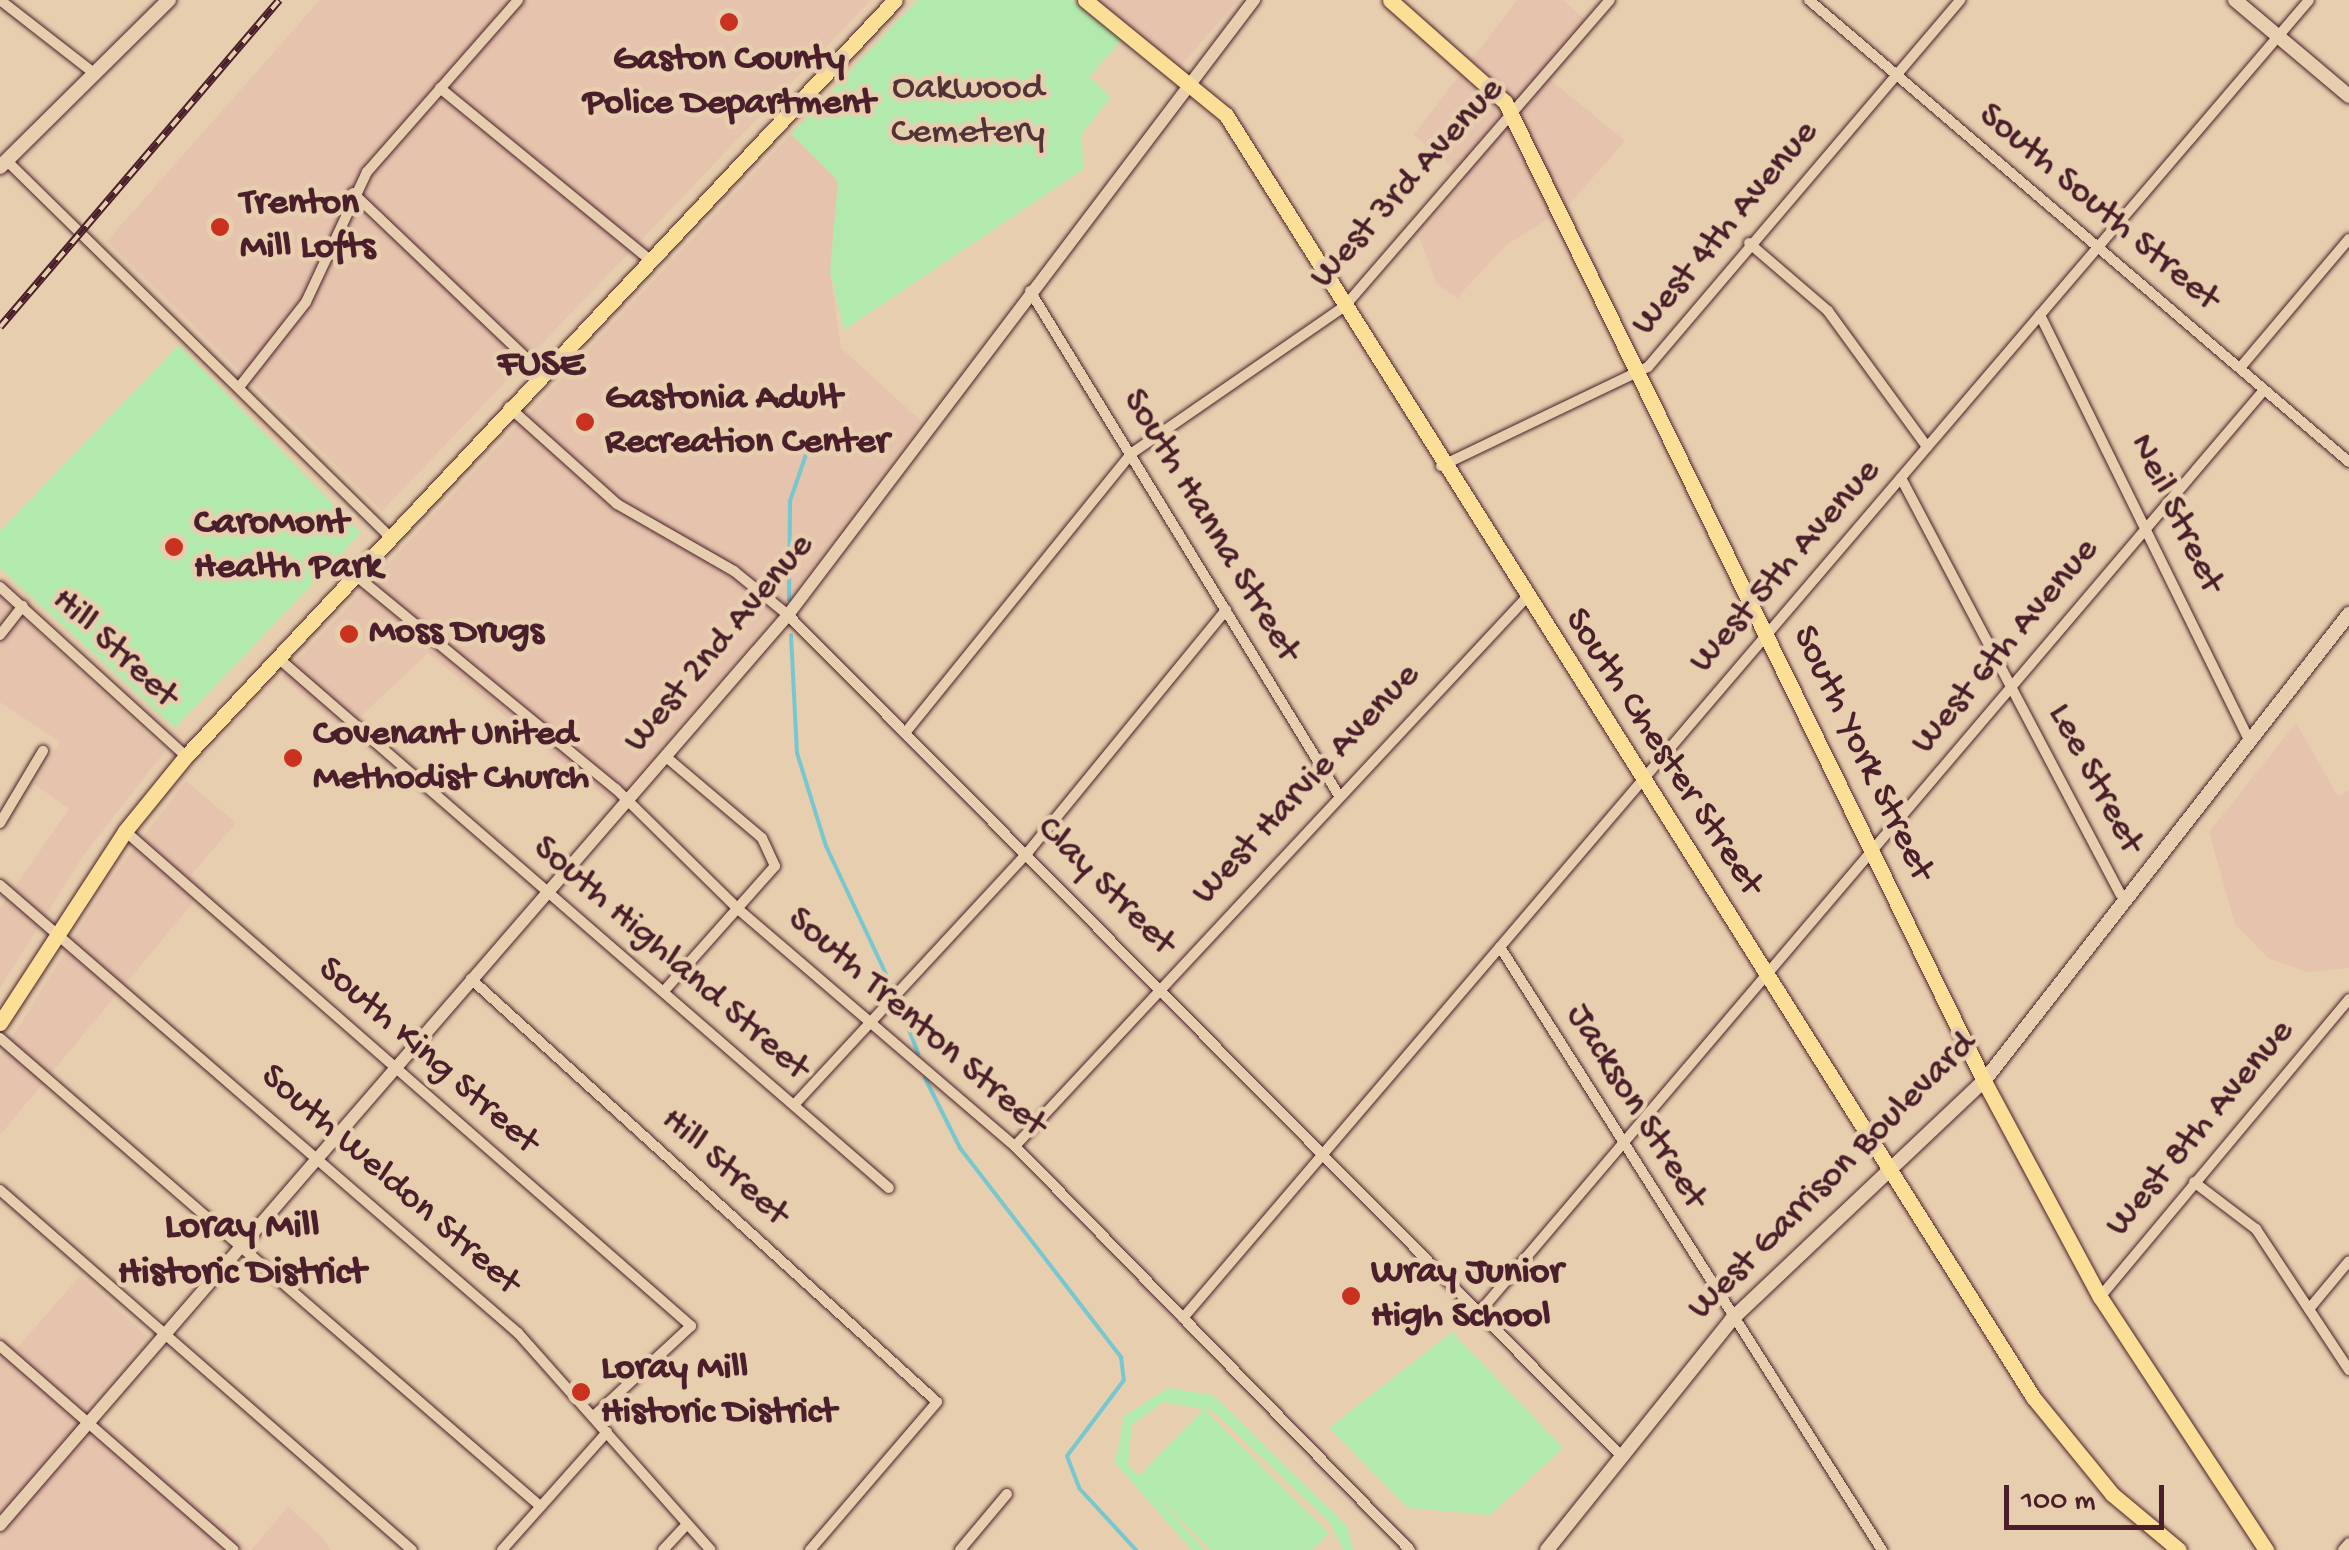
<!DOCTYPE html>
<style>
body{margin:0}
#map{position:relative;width:2349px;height:1550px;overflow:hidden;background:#e7ceaf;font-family:"Gochi Hand",sans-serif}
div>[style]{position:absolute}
.built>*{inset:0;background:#e6c3ad}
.green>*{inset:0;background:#b2eaad}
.stream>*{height:4px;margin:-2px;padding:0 2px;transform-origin:2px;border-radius:2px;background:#76c7cf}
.roads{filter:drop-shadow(0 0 2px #4a1f2b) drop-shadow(0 0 2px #4a1f2b)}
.minor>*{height:10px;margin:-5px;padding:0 5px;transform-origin:5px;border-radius:5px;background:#e7ceaf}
.tertiary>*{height:12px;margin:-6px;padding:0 6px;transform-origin:6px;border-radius:6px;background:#e7ceaf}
.secondary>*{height:14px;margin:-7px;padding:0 7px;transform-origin:7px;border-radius:7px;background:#e7ceaf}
.primary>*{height:15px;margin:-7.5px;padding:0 7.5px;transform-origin:7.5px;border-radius:7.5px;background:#fbdf96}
.rail>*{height:8px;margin-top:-4px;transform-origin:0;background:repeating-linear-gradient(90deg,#e7ceaf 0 11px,#4a1f2b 0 22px);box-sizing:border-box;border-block:2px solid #4a1f2b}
.dots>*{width:28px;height:28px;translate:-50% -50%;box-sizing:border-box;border:5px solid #e7ceaf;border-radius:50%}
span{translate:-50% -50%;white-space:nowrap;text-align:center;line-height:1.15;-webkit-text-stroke:9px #e7ceaf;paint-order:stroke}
.poi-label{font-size:38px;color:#4a1f2b;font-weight:700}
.left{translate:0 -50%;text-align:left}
.park-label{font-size:38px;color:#543338}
.street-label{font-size:38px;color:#4a1f2b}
.neighbourhood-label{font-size:40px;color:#4a1f2b;font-weight:700}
.scale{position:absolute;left:2004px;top:1485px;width:160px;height:45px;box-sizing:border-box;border:5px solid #4a1f2b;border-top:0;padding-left:12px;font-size:30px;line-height:35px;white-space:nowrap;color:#4a1f2b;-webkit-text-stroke:8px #e7ceaf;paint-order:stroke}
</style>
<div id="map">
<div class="built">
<div style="clip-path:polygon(320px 0,871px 0,382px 511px,107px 241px)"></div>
<div style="clip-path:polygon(1096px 0,1238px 0,1179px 68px)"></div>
<div style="clip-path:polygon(1517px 0,1563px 0,1586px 20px,1541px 72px,1625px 141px,1566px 208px,1506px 245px,1457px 298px,1437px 284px,1419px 237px,1466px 179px,1414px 135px)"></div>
<div style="clip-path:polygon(791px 134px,838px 181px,830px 272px,841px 348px,921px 421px,787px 600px,612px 803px,428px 653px,345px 731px,282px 677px)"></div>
<div style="clip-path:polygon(0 596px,165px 751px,83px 856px,0 988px,0 908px,69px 809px,34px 784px,60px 742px,0 702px)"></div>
<div style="clip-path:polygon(2296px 723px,2338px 796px,2349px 791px,2349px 968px,2307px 972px,2268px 958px,2235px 924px,2209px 832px)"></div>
<div style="clip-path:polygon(186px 781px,236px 823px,191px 875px,205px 888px,0 1135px,0 1057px,108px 883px)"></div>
<div style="clip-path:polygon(80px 1276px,147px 1336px,85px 1409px,250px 1550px,0 1550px,0 1336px,16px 1349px)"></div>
<div style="clip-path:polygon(288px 1507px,321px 1536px,331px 1550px,251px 1550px)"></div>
</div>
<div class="green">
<div style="clip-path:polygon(917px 0,1072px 0,1122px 40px,1089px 77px,1111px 97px,1081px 135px,1084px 169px,844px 330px,830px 272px,838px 181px,791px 134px)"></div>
<div style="clip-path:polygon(179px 345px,361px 533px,175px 728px,0 568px,0 531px)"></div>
<div style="clip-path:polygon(1452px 1332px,1563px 1448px,1490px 1515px,1408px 1508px,1329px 1428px)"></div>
<div style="clip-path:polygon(1168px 1388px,1213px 1395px,1347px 1526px,1353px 1550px,1343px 1550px,1330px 1523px,1213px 1411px,1163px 1402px,1132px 1425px,1128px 1464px,1205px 1550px,1192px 1550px,1115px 1463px,1124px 1416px)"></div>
<div style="clip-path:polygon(1204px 1409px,1329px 1533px,1312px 1550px,1211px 1550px,1138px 1477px)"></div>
</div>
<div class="stream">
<div style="left:789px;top:600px;width:99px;rotate:-89.4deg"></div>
<div style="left:790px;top:501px;width:58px;rotate:-70.9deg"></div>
<div style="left:791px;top:635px;width:118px;rotate:87.1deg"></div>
<div style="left:797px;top:753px;width:97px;rotate:72.7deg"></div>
<div style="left:826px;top:846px;width:156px;rotate:64.9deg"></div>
<div style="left:899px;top:1004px;width:53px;rotate:68.8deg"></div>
<div style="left:925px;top:1078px;width:78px;rotate:63.4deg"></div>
<div style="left:960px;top:1148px;width:264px;rotate:52.4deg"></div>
<div style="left:1121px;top:1357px;width:23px;rotate:83deg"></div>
<div style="left:1124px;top:1380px;width:95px;rotate:126.9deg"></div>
<div style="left:1067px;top:1456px;width:34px;rotate:69deg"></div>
<div style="left:1079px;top:1488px;width:84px;rotate:47.4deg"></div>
</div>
<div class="roads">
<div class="minor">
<div style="left:0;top:0;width:120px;rotate:37.9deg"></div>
<div style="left:1809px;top:0;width:711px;rotate:40.55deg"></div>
<div style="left:440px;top:88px;width:269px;rotate:39.3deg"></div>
<div style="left:7px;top:161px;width:535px;rotate:44.47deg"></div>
<div style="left:353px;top:193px;width:260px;rotate:43.6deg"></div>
<div style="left:1749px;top:243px;width:104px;rotate:40.7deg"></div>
<div style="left:1828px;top:311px;width:168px;rotate:53.9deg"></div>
<div style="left:1030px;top:291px;width:590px;rotate:58.52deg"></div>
<div style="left:2040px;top:315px;width:476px;rotate:63.8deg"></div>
<div style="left:2240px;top:368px;width:169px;rotate:-49.8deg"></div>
<div style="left:240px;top:386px;width:107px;rotate:-51.8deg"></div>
<div style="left:306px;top:302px;width:144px;rotate:-64.9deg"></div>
<div style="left:367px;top:172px;width:229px;rotate:-48.7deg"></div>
<div style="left:509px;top:407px;width:145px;rotate:41.9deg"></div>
<div style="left:617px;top:504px;width:135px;rotate:29.8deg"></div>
<div style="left:734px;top:571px;width:70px;rotate:39.2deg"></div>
<div style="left:788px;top:615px;width:1184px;rotate:45.27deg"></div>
<div style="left:1441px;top:466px;width:229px;rotate:-25.6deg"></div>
<div style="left:1648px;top:367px;width:482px;rotate:-49.6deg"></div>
<div style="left:1901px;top:478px;width:471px;rotate:62.2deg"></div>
<div style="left:354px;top:574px;width:339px;rotate:39.4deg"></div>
<div style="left:616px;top:789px;width:171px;rotate:44.5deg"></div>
<div style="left:738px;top:909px;width:365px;rotate:40.6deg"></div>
<div style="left:1015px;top:1146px;width:565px;rotate:45.65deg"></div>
<div style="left:0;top:587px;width:251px;rotate:42.3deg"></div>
<div style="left:0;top:635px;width:37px;rotate:-52deg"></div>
<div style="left:277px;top:657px;width:810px;rotate:40.95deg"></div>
<div style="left:905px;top:733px;width:360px;rotate:-51deg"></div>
<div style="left:1132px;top:453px;width:257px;rotate:-34.6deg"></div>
<div style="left:1344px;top:307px;width:406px;rotate:-49.1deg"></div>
<div style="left:0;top:823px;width:84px;rotate:-59.2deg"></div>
<div style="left:125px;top:831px;width:752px;rotate:41.17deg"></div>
<div style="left:691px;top:1326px;width:131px;rotate:137.2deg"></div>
<div style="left:0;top:885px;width:685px;rotate:40.86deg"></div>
<div style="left:518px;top:1333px;width:290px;rotate:48.4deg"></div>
<div style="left:1500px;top:947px;width:714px;rotate:57.65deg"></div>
<div style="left:471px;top:979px;width:629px;rotate:42.23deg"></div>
<div style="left:937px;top:1402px;width:195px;rotate:130.6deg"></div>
<div style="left:664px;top:991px;width:167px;rotate:-48.4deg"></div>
<div style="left:775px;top:866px;width:31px;rotate:-115deg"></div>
<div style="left:762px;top:838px;width:127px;rotate:-139.8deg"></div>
<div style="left:0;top:1038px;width:715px;rotate:40.91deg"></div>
<div style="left:794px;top:1105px;width:345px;rotate:-47.2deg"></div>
<div style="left:1028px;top:852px;width:313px;rotate:-50.7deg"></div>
<div style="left:1015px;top:1146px;width:748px;rotate:-47deg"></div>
<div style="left:2194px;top:1182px;width:78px;rotate:37.2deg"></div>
<div style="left:2256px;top:1229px;width:169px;rotate:56.6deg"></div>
<div style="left:0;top:1190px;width:547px;rotate:41.15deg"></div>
<div style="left:2100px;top:1297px;width:388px;rotate:-50.1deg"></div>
<div style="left:1483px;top:1308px;width:1205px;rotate:-49.61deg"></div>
<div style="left:2309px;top:1309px;width:62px;rotate:-50.2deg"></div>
<div style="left:1183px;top:1318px;width:1733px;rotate:-49.49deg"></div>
<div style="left:0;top:1346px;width:310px;rotate:41.1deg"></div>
<div style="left:502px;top:1550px;width:158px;rotate:-48.3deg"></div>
<div style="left:663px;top:1550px;width:35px;rotate:-47deg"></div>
<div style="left:960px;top:1550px;width:73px;rotate:-50deg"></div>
<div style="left:2343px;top:1550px;width:9px;rotate:-49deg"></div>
</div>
<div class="tertiary">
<div style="left:0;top:1525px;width:1204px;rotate:-49.11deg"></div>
<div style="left:788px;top:615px;width:772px;rotate:-52.85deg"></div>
</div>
<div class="secondary">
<div style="left:2235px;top:0;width:149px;rotate:40.1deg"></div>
<div style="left:0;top:167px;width:238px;rotate:-44.7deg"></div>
<div style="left:1547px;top:1550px;width:296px;rotate:-51.3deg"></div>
<div style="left:1732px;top:1319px;width:347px;rotate:-43.4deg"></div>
<div style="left:1984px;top:1081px;width:593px;rotate:-51.99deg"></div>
</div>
<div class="primary">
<div style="left:1085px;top:0;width:182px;rotate:39.2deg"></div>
<div style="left:1226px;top:115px;width:1515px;rotate:57.81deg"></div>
<div style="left:2033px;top:1397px;width:125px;rotate:50.8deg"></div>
<div style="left:2112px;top:1494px;width:87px;rotate:39.9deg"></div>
<div style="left:1390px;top:0;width:154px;rotate:41.6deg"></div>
<div style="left:1505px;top:102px;width:1090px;rotate:63.93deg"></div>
<div style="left:1984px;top:1081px;width:245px;rotate:61.8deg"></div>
<div style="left:2100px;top:1297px;width:303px;rotate:56.7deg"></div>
<div style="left:0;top:1023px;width:229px;rotate:-56.9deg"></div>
<div style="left:125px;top:831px;width:97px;rotate:-50.9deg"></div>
<div style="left:186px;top:756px;width:1036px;rotate:-46.84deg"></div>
</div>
</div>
<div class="rail">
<div style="left:0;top:327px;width:430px;rotate:-49.5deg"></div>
</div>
<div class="dots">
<div style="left:729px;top:22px;background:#c8321e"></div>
<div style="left:220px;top:227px;background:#c8321e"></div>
<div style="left:585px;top:422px;background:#c8321e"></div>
<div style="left:174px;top:547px;background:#c8321e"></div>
<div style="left:349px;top:634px;background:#c8321e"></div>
<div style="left:293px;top:758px;background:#c8321e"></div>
<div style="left:1351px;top:1296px;background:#c8321e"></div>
<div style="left:581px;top:1392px;background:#c8321e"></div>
</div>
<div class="poi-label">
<span style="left:729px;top:83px">Gaston County<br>Police Department</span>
<span class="left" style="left:240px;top:227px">Trenton<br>Mill Lofts</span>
<span class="left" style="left:605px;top:422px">Gastonia Adult<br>Recreation Center</span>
<span class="left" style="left:194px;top:547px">CaroMont<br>Health Park</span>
<span class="left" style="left:369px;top:634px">Moss Drugs</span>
<span class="left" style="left:313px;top:758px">Covenant United<br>Methodist Church</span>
<span class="left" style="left:1371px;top:1296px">Wray Junior<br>High School</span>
<span class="left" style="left:601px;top:1392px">Loray Mill<br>Historic District</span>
</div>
<div class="park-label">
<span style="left:968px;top:112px">Oakwood<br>Cemetery</span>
</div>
<div class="street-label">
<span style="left:1408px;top:184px;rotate:-48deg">West 3rd Avenue</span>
<span style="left:2098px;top:208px;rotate:40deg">South South Street</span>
<span style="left:1726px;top:229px;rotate:-50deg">West 4th Avenue</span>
<span style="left:2175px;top:514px;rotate:64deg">Neil Street</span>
<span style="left:1210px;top:526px;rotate:59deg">South Hanna Street</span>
<span style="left:1786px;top:567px;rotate:-49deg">West 5th Avenue</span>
<span style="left:720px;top:644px;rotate:-50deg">West 2nd Avenue</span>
<span style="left:2006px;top:647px;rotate:-50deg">West 6th Avenue</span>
<span style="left:114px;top:649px;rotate:43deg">Hill Street</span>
<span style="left:1662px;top:753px;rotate:57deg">South Chester Street</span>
<span style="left:1861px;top:754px;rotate:64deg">South York Street</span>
<span style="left:2094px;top:779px;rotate:62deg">Lee Street</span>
<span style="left:1307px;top:785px;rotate:-47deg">West Harvie Avenue</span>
<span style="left:1105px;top:887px;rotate:45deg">Clay Street</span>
<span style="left:670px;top:959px;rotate:41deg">South Highland Street</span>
<span style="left:916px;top:1023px;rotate:41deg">South Trenton Street</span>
<span style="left:427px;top:1057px;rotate:41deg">South King Street</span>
<span style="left:1635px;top:1107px;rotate:58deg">Jackson Street</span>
<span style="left:2201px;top:1129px;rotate:-50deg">West 8th Avenue</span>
<span style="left:724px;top:1168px;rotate:42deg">Hill Street</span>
<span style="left:1833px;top:1177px;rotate:-45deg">West Garrison Boulevard</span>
<span style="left:389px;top:1181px;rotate:41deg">South Weldon Street</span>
</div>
<div class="neighbourhood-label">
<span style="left:541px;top:366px">FUSE</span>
<span style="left:242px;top:1251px">Loray Mill<br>Historic District</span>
</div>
<div class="scale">100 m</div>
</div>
